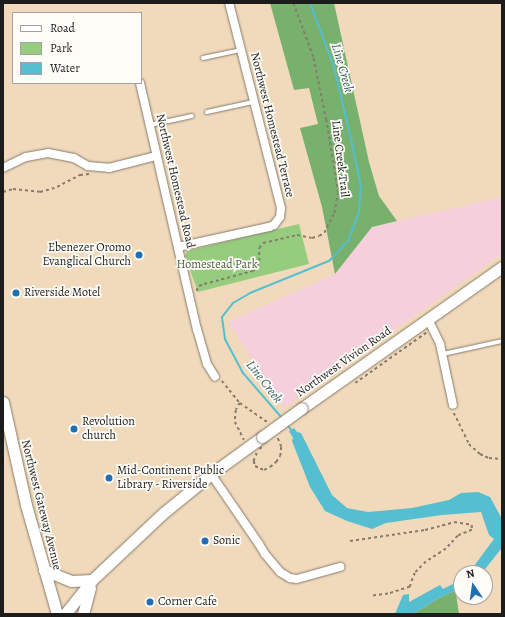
<!DOCTYPE html>
<style>
body{margin:0}
#map{position:relative;width:505px;height:617px;overflow:hidden;background:#f1dabb;font-family:Alegreya,serif}
div>[style]{position:absolute}
.built>*{inset:0;background:#f5cfdb}
.green>*{inset:0;background:#96cc7e}
.forest>*{inset:0;background:#78b06d}
.water>*{inset:0;background:#55bfd1}
.stream>*{height:2px;margin:-1px;padding:0 1px;transform-origin:1px;border-radius:1px;background:#55bfd1}
.path>*{height:1.5px;margin-top:-0.75px;transform-origin:0;background:repeating-linear-gradient(90deg,#867b6c 0 3px,transparent 0 6px)}
.roads{filter:drop-shadow(0 0 1px #867b6c) drop-shadow(0 0 1px #867b6c)}
.lane>*{height:4px;margin:-2px;padding:0 2px;transform-origin:2px;border-radius:2px;background:#fff}
.street>*{height:8px;margin:-4px;padding:0 4px;transform-origin:4px;border-radius:4px;background:#fff}
.secondary>*{height:11px;margin:-5.5px;padding:0 5.5px;transform-origin:5.5px;border-radius:5.5px;background:#fff}
.path-bridge>*{height:1.5px;margin-top:-0.75px;transform-origin:0;background:repeating-linear-gradient(90deg,#867b6c 0 3px,transparent 0 6px)}
.bridges{filter:drop-shadow(0 0 1px #867b6c) drop-shadow(0 0 1px #867b6c)}
.secondary-bridge>*{height:11px;margin:-5.5px;padding:0 5.5px;transform-origin:5.5px;border-radius:5.5px;background:#fff}
.dots>*{width:11px;height:11px;translate:-50% -50%;box-sizing:border-box;border:2px solid #fdfcf7;border-radius:50%}
span{translate:-50% -50%;white-space:nowrap;text-align:center;line-height:1.15;-webkit-text-stroke:3.5px #fdfcf7;paint-order:stroke}
.street-label{font-size:12px;color:#1c1c1c}
.poi-label{font-size:12px;color:#1c1c1c}
.right{translate:-100% -50%;text-align:right}
.left{translate:0 -50%;text-align:left}
.park-label{font-size:12px;color:#4d6243}
.water-label{font-size:13px;color:#335d64;font-style:italic}
.frame{position:absolute;inset:0;border:4px solid #1c1c1c;pointer-events:none}
.legend{position:absolute;left:12px;top:12px;width:130px;height:72px;box-sizing:border-box;background:#fdfcf7;border:1px solid #a3a29f;margin:0;padding:5px 7px;list-style:none;font-size:12px;color:#1c1c1c}
.legend li{display:flex;align-items:center;gap:8px;height:20px}
.legend b{width:20px;border:1px solid #a3a29f}
.north{position:absolute;left:453px;top:565px;width:40px;height:40px;box-sizing:border-box;background:#fdfcf7;border:1px solid #a3a29f;border-radius:50%;rotate:347deg;font-size:11px;font-weight:700;line-height:16px;text-align:center;color:#1c1c1c}
.north::after{content:'';display:block;margin:auto;width:14px;height:18px;background:#1f6fb2;clip-path:polygon(50% 0,100% 100%,50% 72%,0 100%)}
</style>
<div id="map">
<div class="built">
<div style="clip-path:polygon(502px 197px,502px 254px,284px 408px,228px 322px,335px 274px,372px 227px)"></div>
</div>
<div class="green">
<div style="clip-path:polygon(299px 224px,309px 264px,198px 292px,185px 256px,187px 251px)"></div>
</div>
<div class="forest">
<div style="clip-path:polygon(270px 3px,334px 3px,369px 162px,379px 196px,397px 221px,372px 227px,335px 274px,322px 207px,300px 128px,318px 124px,309px 88px,294px 90px)"></div>
<div style="clip-path:polygon(454px 591px,456px 594px,459px 614px,413px 614px,439px 598px)"></div>
</div>
<div class="water">
<div style="clip-path:polygon(294px 428px,297px 432px,301px 433px,332px 495px,347px 508px,368px 512px,412px 508px,449px 500px,461px 493px,478px 492px,490px 497px,502px 519px,501px 549px,482px 573px,462px 573px,474px 566px,494px 539px,489px 535px,481px 512px,442px 515px,386px 523px,372px 529px,347px 521px,325px 511px,310px 487px,292px 441px,293px 438px,289px 431px)"></div>
<div style="clip-path:polygon(461px 573px,461px 588px,439px 598px,413px 614px,395px 614px,403px 595px,409px 594px,409px 602px,440px 585px,443px 589px,453px 584px)"></div>
</div>
<div class="stream">
<div style="left:282px;top:418px;width:60px;rotate:-130.9deg"></div>
<div style="left:243px;top:373px;width:38px;rotate:-118deg"></div>
<div style="left:225px;top:339px;width:22px;rotate:-98deg"></div>
<div style="left:222px;top:317px;width:18px;rotate:-52deg"></div>
<div style="left:233px;top:303px;width:20px;rotate:-30deg"></div>
<div style="left:250px;top:293px;width:85px;rotate:-22.1deg"></div>
<div style="left:329px;top:261px;width:28px;rotate:-46deg"></div>
<div style="left:348px;top:241px;width:31px;rotate:-69deg"></div>
<div style="left:359px;top:212px;width:26px;rotate:-86deg"></div>
<div style="left:361px;top:186px;width:48px;rotate:-102deg"></div>
<div style="left:351px;top:139px;width:74px;rotate:-103.3deg"></div>
<div style="left:334px;top:67px;width:68px;rotate:-110.6deg"></div>
<div style="left:286px;top:423px;width:10px;rotate:53deg"></div>
</div>
<div class="path">
<div style="left:3px;top:192px;width:10px;rotate:-17deg"></div>
<div style="left:13px;top:189px;width:27px;rotate:6deg"></div>
<div style="left:40px;top:192px;width:18px;rotate:-16deg"></div>
<div style="left:57px;top:187px;width:26px;rotate:-28deg"></div>
<div style="left:80px;top:175px;width:9px;rotate:-6deg"></div>
<div style="left:196px;top:291px;width:6px;rotate:-59deg"></div>
<div style="left:199px;top:286px;width:5px;rotate:-22deg"></div>
<div style="left:204px;top:284px;width:51px;rotate:-14.9deg"></div>
<div style="left:253px;top:271px;width:6px;rotate:-45deg"></div>
<div style="left:257px;top:267px;width:6px;rotate:-72deg"></div>
<div style="left:259px;top:261px;width:13px;rotate:-90deg"></div>
<div style="left:259px;top:248px;width:6px;rotate:-51deg"></div>
<div style="left:263px;top:243px;width:35px;rotate:-13deg"></div>
<div style="left:297px;top:235px;width:15px;rotate:11deg"></div>
<div style="left:312px;top:238px;width:7px;rotate:-16deg"></div>
<div style="left:319px;top:236px;width:6px;rotate:-31deg"></div>
<div style="left:324px;top:233px;width:22px;rotate:-63deg"></div>
<div style="left:334px;top:213px;width:20px;rotate:-79deg"></div>
<div style="left:338px;top:193px;width:74px;rotate:-99.3deg"></div>
<div style="left:326px;top:120px;width:64px;rotate:-101.7deg"></div>
<div style="left:313px;top:57px;width:58px;rotate:-110.3deg"></div>
<div style="left:222px;top:381px;width:28px;rotate:51deg"></div>
<div style="left:240px;top:403px;width:33px;rotate:35deg"></div>
<div style="left:355px;top:383px;width:88px;rotate:-35.3deg"></div>
<div style="left:240px;top:403px;width:8px;rotate:120deg"></div>
<div style="left:236px;top:410px;width:12px;rotate:95deg"></div>
<div style="left:235px;top:422px;width:20px;rotate:63deg"></div>
<div style="left:454px;top:413px;width:34px;rotate:64deg"></div>
<div style="left:469px;top:444px;width:15px;rotate:42deg"></div>
<div style="left:480px;top:454px;width:10px;rotate:24deg"></div>
<div style="left:489px;top:458px;width:13px;rotate:4deg"></div>
<div style="left:257px;top:453px;width:9px;rotate:111deg"></div>
<div style="left:254px;top:461px;width:5px;rotate:79deg"></div>
<div style="left:255px;top:466px;width:10px;rotate:24deg"></div>
<div style="left:264px;top:470px;width:7px;rotate:-27deg"></div>
<div style="left:270px;top:467px;width:8px;rotate:-40deg"></div>
<div style="left:276px;top:462px;width:7px;rotate:-56deg"></div>
<div style="left:280px;top:456px;width:9px;rotate:-84deg"></div>
<div style="left:281px;top:447px;width:11px;rotate:-112deg"></div>
<div style="left:350px;top:541px;width:76px;rotate:-8.3deg"></div>
<div style="left:425px;top:530px;width:30px;rotate:-15deg"></div>
<div style="left:454px;top:522px;width:18px;rotate:9deg"></div>
<div style="left:472px;top:525px;width:5px;rotate:90deg"></div>
<div style="left:472px;top:530px;width:15px;rotate:157deg"></div>
<div style="left:458px;top:536px;width:18px;rotate:133deg"></div>
<div style="left:446px;top:549px;width:24px;rotate:147deg"></div>
<div style="left:426px;top:562px;width:16px;rotate:135deg"></div>
<div style="left:415px;top:573px;width:15px;rotate:110deg"></div>
<div style="left:410px;top:587px;width:23px;rotate:162deg"></div>
<div style="left:388px;top:594px;width:16px;rotate:173deg"></div>
</div>
<div class="roads">
<div class="lane">
<div style="left:203px;top:58px;width:38px;rotate:-12deg"></div>
<div style="left:207px;top:112px;width:47px;rotate:-12.3deg"></div>
<div style="left:150px;top:125px;width:43px;rotate:-12.1deg"></div>
<div style="left:443px;top:354px;width:60px;rotate:-12.4deg"></div>
</div>
<div class="street">
<div style="left:140px;top:83px;width:253px;rotate:77deg"></div>
<div style="left:197px;top:329px;width:36px;rotate:74deg"></div>
<div style="left:207px;top:364px;width:15px;rotate:58deg"></div>
<div style="left:3px;top:168px;width:25px;rotate:-26deg"></div>
<div style="left:26px;top:157px;width:22px;rotate:-10deg"></div>
<div style="left:48px;top:153px;width:26px;rotate:11deg"></div>
<div style="left:74px;top:158px;width:16px;rotate:30deg"></div>
<div style="left:88px;top:166px;width:21px;rotate:5deg"></div>
<div style="left:109px;top:168px;width:49px;rotate:-14.3deg"></div>
<div style="left:178px;top:247px;width:93px;rotate:-12.4deg"></div>
<div style="left:269px;top:227px;width:5px;rotate:-22deg"></div>
<div style="left:274px;top:225px;width:10px;rotate:-53deg"></div>
<div style="left:280px;top:217px;width:9px;rotate:-84deg"></div>
<div style="left:281px;top:208px;width:211px;rotate:-104.2deg"></div>
<div style="left:428px;top:319px;width:28px;rotate:64deg"></div>
<div style="left:440px;top:344px;width:62px;rotate:78deg"></div>
<div style="left:211px;top:474px;width:85px;rotate:55.6deg"></div>
<div style="left:259px;top:544px;width:12px;rotate:59deg"></div>
<div style="left:265px;top:554px;width:23px;rotate:50deg"></div>
<div style="left:280px;top:572px;width:12px;rotate:31deg"></div>
<div style="left:290px;top:578px;width:7px;rotate:8deg"></div>
<div style="left:297px;top:579px;width:45px;rotate:-15.6deg"></div>
</div>
<div class="secondary">
<div style="left:3px;top:402px;width:106px;rotate:77.4deg"></div>
<div style="left:26px;top:505px;width:113px;rotate:74.1deg"></div>
<div style="left:302px;top:408px;width:245px;rotate:-35.2deg"></div>
<div style="left:44px;top:570px;width:29px;rotate:22deg"></div>
<div style="left:71px;top:581px;width:21px;rotate:-3deg"></div>
<div style="left:65px;top:614px;width:43px;rotate:-51.5deg"></div>
<div style="left:92px;top:580px;width:96px;rotate:-43.3deg"></div>
<div style="left:162px;top:514px;width:63px;rotate:-39.2deg"></div>
<div style="left:211px;top:474px;width:63px;rotate:-36deg"></div>
<div style="left:83px;top:614px;width:27px;rotate:-75deg"></div>
</div>
</div>
<div class="path-bridge">
<div style="left:259px;top:449px;width:6px;rotate:-31deg"></div>
</div>
<div class="bridges">
<div class="secondary-bridge">
<div style="left:262px;top:437px;width:49px;rotate:-35.9deg"></div>
</div>
</div>
<div class="dots">
<div style="left:139px;top:255px;background:#1f6fb2"></div>
<div style="left:16px;top:293px;background:#1f6fb2"></div>
<div style="left:74px;top:429px;background:#1f6fb2"></div>
<div style="left:109px;top:478px;background:#1f6fb2"></div>
<div style="left:205px;top:541px;background:#1f6fb2"></div>
<div style="left:150px;top:602px;background:#1f6fb2"></div>
</div>
<div class="street-label">
<span style="left:272px;top:125px;rotate:76deg">Northwest Homestead Terrace</span>
<span style="left:340px;top:159px;rotate:83deg">Line Creek Trail</span>
<span style="left:175px;top:181px;rotate:77deg">Northwest Homestead Road</span>
<span style="left:344px;top:362px;rotate:-35deg">Northwest Vivion Road</span>
<span style="left:41px;top:505px;rotate:76deg">Northwest Gateway Avenue</span>
</div>
<div class="poi-label">
<span class="right" style="left:131px;top:255px">Ebenezer Oromo<br>Evanglical Church</span>
<span class="left" style="left:24px;top:293px">Riverside Motel</span>
<span class="left" style="left:82px;top:429px">Revolution<br>church</span>
<span class="left" style="left:117px;top:478px">Mid-Continent Public<br>Library - Riverside</span>
<span class="left" style="left:213px;top:541px">Sonic</span>
<span class="left" style="left:158px;top:602px">Corner Cafe</span>
</div>
<div class="park-label">
<span style="left:217px;top:265px">Homestead Park</span>
</div>
<div class="water-label">
<span style="left:342px;top:68px;rotate:74deg">Line Creek</span>
<span style="left:264px;top:382px;rotate:52deg">Line Creek</span>
</div>
<div class="frame"></div>
<ul class="legend">
<li><b style="height:5px;background:#fff"></b>Road</li>
<li><b style="height:11px;background:#96cc7e"></b>Park</li>
<li><b style="height:11px;background:#55bfd1"></b>Water</li>
</ul>
<div class="north">N</div>
</div>
